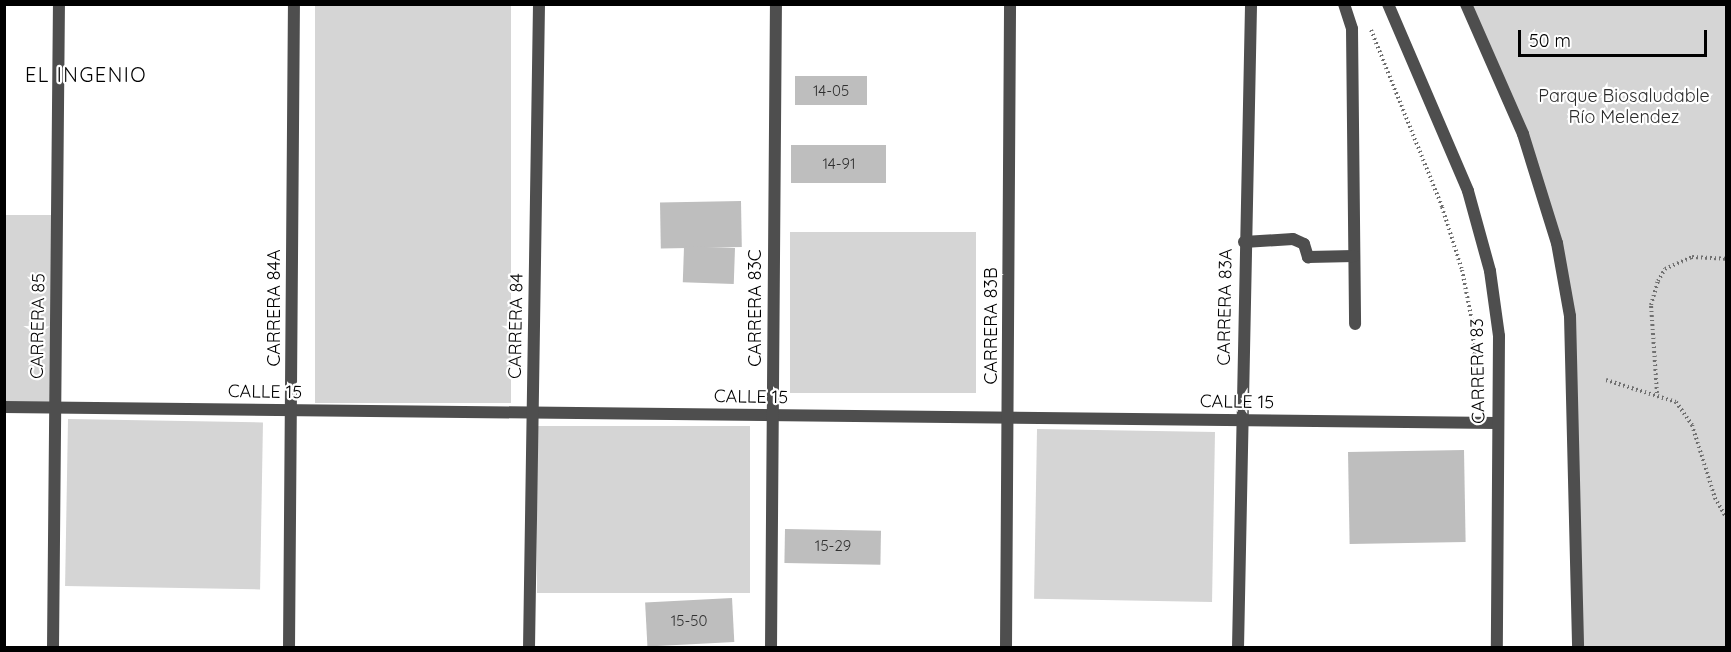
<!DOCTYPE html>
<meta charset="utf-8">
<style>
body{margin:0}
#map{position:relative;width:1731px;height:652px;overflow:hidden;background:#fff;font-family:Quicksand,sans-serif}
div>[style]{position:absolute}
.green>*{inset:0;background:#d5d5d5;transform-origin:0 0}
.building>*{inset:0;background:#bebebe;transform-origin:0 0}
.path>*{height:4px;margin-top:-2px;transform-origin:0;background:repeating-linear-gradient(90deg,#707070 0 1.5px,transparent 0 4.5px)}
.minor>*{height:12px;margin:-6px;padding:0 6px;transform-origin:6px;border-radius:6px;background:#4e4e4e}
.tertiary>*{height:12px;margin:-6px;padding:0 6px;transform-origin:6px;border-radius:6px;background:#4e4e4e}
span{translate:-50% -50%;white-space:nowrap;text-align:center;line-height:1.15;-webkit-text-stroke:4.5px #fff;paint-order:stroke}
.number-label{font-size:15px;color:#303030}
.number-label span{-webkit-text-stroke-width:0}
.park-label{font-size:18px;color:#2c2c2c}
.street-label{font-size:18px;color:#000}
.neighbourhood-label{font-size:20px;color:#000;letter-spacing:1.5px}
.frame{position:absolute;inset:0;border:6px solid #000;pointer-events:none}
.scale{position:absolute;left:1518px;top:30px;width:189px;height:27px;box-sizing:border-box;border:3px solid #000;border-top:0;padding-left:8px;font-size:18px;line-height:21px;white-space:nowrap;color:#000;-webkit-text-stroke:4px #fff;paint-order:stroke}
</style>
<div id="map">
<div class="green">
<div style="left:315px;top:5px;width:196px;height:398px"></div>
<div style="clip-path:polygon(1466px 5px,1726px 5px,1726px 647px,1578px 647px,1570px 316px,1523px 134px)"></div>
<div style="left:5px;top:215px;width:52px;height:192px"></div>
<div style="left:790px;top:232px;width:186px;height:161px"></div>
<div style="left:68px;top:419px;width:195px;height:167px;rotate:1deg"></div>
<div style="left:750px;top:426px;width:167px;height:213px;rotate:90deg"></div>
<div style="left:1215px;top:432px;width:170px;height:178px;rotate:91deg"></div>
</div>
<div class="building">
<div style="left:867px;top:76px;width:29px;height:72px;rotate:90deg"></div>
<div style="left:791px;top:145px;width:95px;height:38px"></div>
<div style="left:741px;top:201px;width:46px;height:81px;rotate:89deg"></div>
<div style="left:735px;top:248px;width:36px;height:51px;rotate:92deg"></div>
<div style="left:1464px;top:450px;width:92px;height:116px;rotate:89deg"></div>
<div style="left:785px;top:529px;width:96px;height:34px;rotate:1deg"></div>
<div style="left:732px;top:598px;width:44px;height:87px;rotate:87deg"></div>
</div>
<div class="path">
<div style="left:1371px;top:30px;width:191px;rotate:68.1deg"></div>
<div style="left:1442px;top:207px;width:66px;rotate:72.4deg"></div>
<div style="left:1462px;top:270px;width:52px;rotate:78.9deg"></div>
<div style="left:1472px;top:321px;width:86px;rotate:86deg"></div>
<div style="left:1606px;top:380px;width:73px;rotate:17.4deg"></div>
<div style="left:1676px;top:402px;width:28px;rotate:55deg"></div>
<div style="left:1692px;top:425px;width:77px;rotate:72.5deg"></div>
<div style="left:1715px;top:498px;width:22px;rotate:60deg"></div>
<div style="left:1657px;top:393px;width:88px;rotate:-93.9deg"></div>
<div style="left:1651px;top:305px;width:25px;rotate:-74deg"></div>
<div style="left:1658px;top:281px;width:14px;rotate:-60deg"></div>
<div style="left:1665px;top:269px;width:30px;rotate:-24deg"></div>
<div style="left:1692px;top:257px;width:34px;rotate:3deg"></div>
</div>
<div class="minor">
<div style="left:1344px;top:4px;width:26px;rotate:72deg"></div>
<div style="left:1352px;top:29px;width:295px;rotate:89.4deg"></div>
<div style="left:1244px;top:242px;width:49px;rotate:-3.5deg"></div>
<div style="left:1293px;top:239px;width:12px;rotate:24deg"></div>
<div style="left:1304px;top:244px;width:14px;rotate:73deg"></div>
<div style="left:1308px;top:257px;width:46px;rotate:-1.2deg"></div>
<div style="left:4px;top:407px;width:1493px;rotate:0.61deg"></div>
<div style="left:53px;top:648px;width:644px;rotate:-89.47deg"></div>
<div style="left:289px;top:648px;width:644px;rotate:-89.56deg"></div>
<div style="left:529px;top:648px;width:644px;rotate:-89.11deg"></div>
<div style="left:771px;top:648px;width:644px;rotate:-89.56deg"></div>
<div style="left:1006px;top:648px;width:644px;rotate:-89.64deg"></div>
<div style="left:1238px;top:648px;width:644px;rotate:-88.84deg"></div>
</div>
<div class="tertiary">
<div style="left:1388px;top:4px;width:203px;rotate:66.8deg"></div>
<div style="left:1468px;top:191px;width:83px;rotate:74.6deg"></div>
<div style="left:1490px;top:271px;width:66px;rotate:82.1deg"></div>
<div style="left:1499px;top:336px;width:312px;rotate:90.4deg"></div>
<div style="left:1466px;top:4px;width:142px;rotate:66.3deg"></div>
<div style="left:1523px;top:134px;width:114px;rotate:72.7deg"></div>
<div style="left:1557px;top:243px;width:74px;rotate:79.9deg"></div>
<div style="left:1570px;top:316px;width:332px;rotate:88.6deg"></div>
</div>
<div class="number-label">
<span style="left:831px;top:91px">14-05</span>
<span style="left:839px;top:164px">14-91</span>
<span style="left:833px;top:546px">15-29</span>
<span style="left:689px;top:621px">15-50</span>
</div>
<div class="park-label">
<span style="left:1624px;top:107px">Parque Biosaludable<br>Río Melendez</span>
</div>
<div class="street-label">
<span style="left:1225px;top:307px;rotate:-89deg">CARRERA 83A</span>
<span style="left:274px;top:308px;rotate:-90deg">CARRERA 84A</span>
<span style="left:755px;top:308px;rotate:-90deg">CARRERA 83C</span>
<span style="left:38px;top:326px;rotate:-89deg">CARRERA 85</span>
<span style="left:516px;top:326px;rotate:-89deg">CARRERA 84</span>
<span style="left:991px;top:326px;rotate:-90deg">CARRERA 83B</span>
<span style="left:1478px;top:371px;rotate:-91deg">CARRERA 83</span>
<span style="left:265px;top:392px;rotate:1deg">CALLE 15</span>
<span style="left:751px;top:397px;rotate:1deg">CALLE 15</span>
<span style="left:1237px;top:402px;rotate:1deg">CALLE 15</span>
</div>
<div class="neighbourhood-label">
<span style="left:86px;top:74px">EL INGENIO</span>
</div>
<div class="frame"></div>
<div class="scale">50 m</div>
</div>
